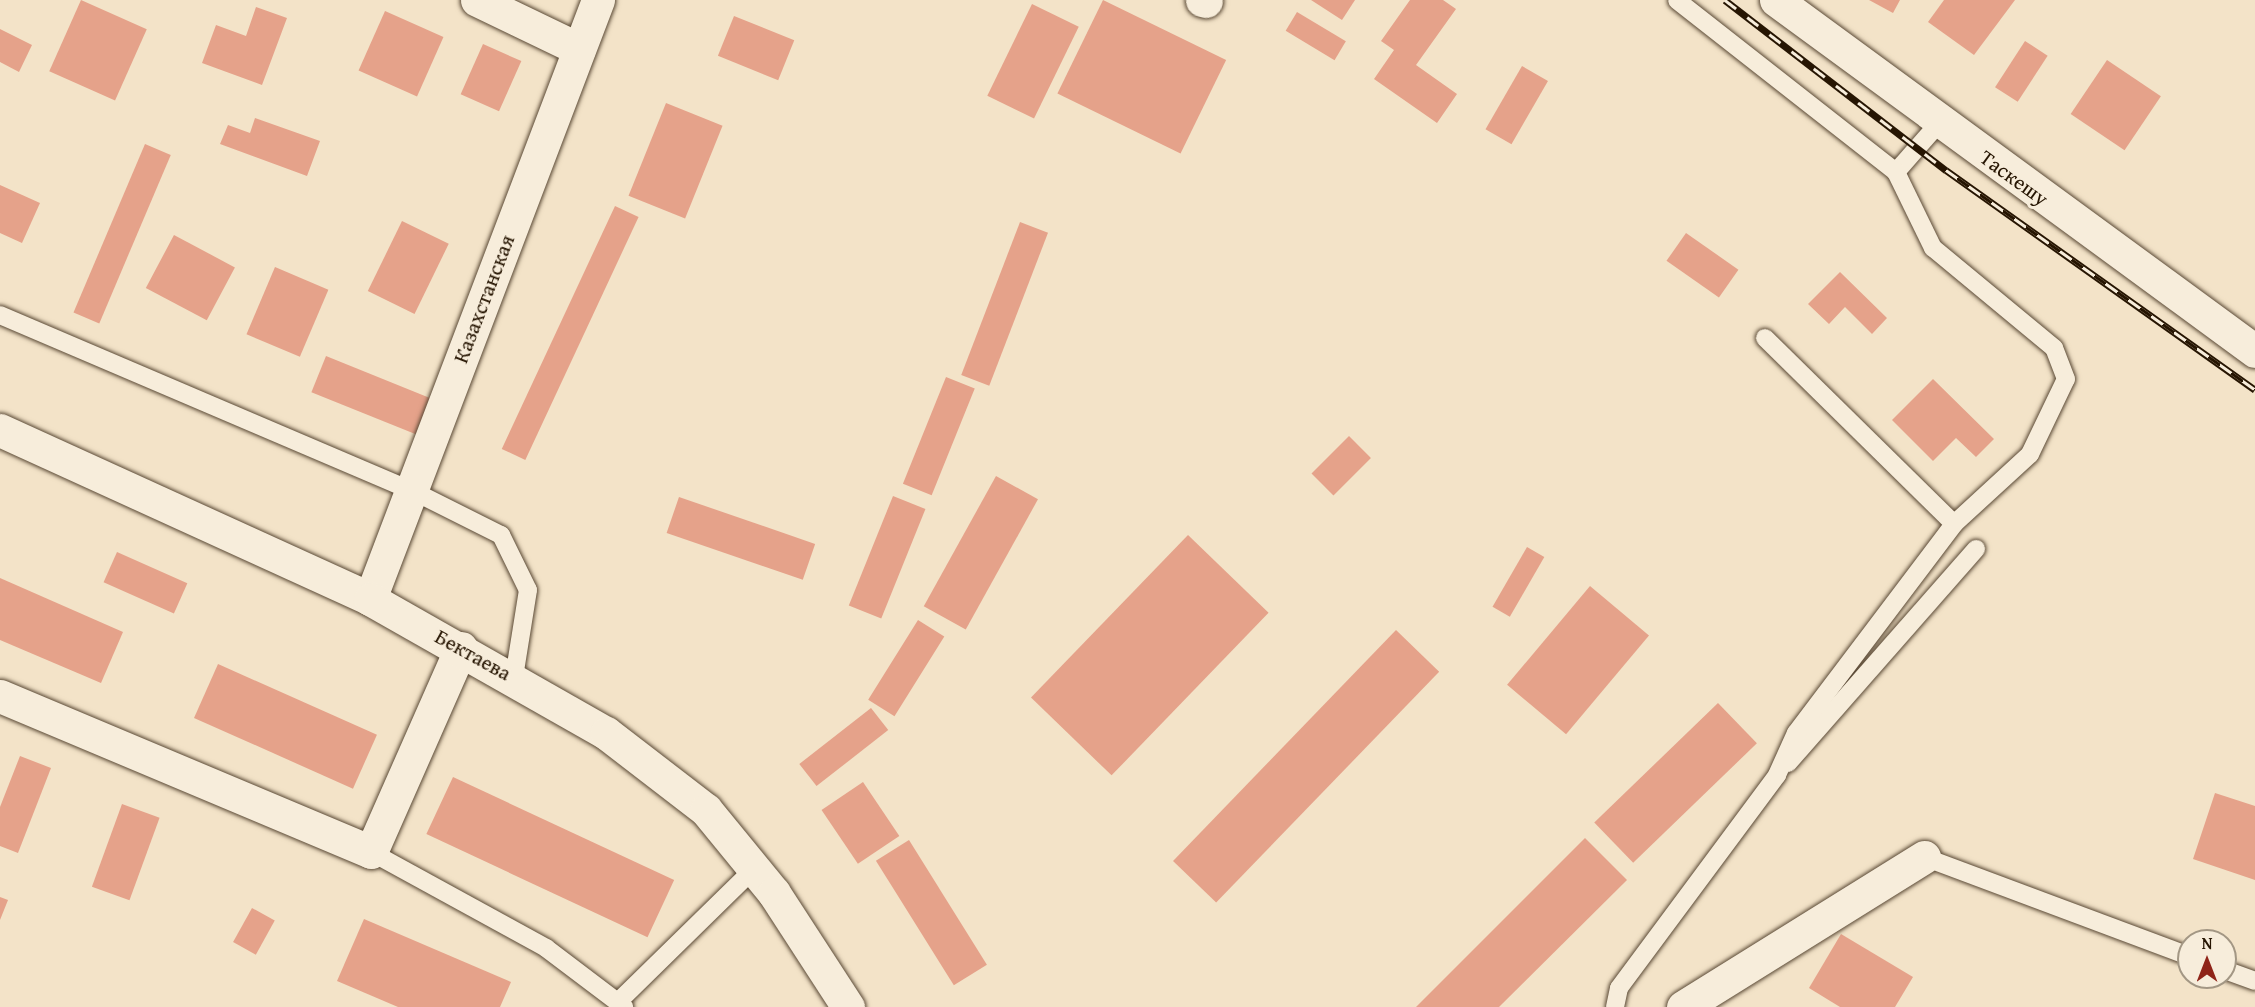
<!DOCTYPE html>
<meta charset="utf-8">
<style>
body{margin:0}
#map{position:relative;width:2255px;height:1007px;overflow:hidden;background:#f3e3c8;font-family:"Gentium Book Plus",serif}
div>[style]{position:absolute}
.building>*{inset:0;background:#e5a28a;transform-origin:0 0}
.roads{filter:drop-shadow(0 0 2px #594834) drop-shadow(0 0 2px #594834)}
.service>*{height:18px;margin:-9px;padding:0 9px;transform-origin:9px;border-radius:9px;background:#f7eddb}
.minor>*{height:33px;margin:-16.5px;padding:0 16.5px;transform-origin:16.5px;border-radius:16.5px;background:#f7eddb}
.tertiary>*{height:33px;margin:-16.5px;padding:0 16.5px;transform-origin:16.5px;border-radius:16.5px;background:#f7eddb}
.rail>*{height:7px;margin-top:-3.5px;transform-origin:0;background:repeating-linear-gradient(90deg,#f7eddb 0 14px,#261502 0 28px);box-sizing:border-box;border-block:2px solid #261502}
span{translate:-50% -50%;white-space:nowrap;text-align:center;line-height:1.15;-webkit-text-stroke:6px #f7eddb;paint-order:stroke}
.street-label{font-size:21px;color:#261502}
.north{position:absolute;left:2177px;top:929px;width:60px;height:60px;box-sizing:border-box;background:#f7eddb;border:2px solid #a39784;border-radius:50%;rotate:0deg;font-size:16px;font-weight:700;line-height:24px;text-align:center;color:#261502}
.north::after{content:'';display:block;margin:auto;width:21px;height:27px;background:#8f2418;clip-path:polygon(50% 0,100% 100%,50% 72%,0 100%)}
</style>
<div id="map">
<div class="building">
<div style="left:81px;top:0;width:72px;height:78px;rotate:24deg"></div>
<div style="left:1103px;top:0;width:137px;height:104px;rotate:26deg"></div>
<div style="clip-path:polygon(1311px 0,1355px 0,1342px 20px)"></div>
<div style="clip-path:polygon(1410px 0,1443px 0,1456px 9px,1416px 65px,1457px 94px,1437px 123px,1374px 79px,1394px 50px,1381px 41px)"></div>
<div style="clip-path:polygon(1869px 0,1900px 0,1893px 13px)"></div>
<div style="clip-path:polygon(1944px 0,2015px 0,1974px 55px,1928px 22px)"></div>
<div style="left:1032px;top:4px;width:52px;height:102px;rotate:26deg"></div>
<div style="clip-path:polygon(256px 7px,287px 18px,262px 85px,202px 63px,216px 25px,246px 36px)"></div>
<div style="left:385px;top:11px;width:64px;height:65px;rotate:24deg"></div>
<div style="left:1297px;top:12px;width:57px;height:22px;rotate:31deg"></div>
<div style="left:734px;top:16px;width:65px;height:43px;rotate:22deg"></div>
<div style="clip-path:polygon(0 29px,32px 45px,19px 72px,0 62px)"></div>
<div style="left:2025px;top:41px;width:27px;height:55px;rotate:33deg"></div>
<div style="left:483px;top:44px;width:42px;height:55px;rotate:24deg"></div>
<div style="left:2107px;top:60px;width:65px;height:65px;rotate:34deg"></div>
<div style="left:1522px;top:66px;width:30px;height:73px;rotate:30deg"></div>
<div style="left:666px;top:103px;width:61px;height:100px;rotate:22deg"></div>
<div style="clip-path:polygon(255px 118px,320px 141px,307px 176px,220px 144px,228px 125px,250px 133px)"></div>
<div style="left:145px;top:144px;width:28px;height:183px;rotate:23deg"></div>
<div style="clip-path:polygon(0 185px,40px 203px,22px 243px,0 233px)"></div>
<div style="left:615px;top:206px;width:26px;height:268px;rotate:25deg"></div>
<div style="left:402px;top:221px;width:52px;height:78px;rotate:26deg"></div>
<div style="left:1020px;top:222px;width:30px;height:164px;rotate:21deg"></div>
<div style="left:1686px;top:233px;width:64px;height:34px;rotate:35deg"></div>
<div style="left:174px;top:235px;width:69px;height:60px;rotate:28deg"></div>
<div style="left:275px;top:267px;width:58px;height:73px;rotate:23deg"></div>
<div style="clip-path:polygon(1840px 272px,1887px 318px,1872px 334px,1845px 307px,1829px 324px,1808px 304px)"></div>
<div style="left:326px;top:356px;width:124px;height:39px;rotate:22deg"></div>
<div style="left:946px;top:377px;width:31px;height:115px;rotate:22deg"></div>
<div style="clip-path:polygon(1933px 379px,1994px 439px,1976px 457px,1956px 438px,1933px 461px,1892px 420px)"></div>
<div style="left:1349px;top:436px;width:31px;height:53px;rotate:45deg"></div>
<div style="left:996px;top:476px;width:48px;height:149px;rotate:29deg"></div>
<div style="left:893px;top:496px;width:35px;height:118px;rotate:22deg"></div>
<div style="left:679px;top:497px;width:144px;height:38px;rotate:19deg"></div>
<div style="left:1188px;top:535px;width:112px;height:226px;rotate:44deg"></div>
<div style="left:1527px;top:547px;width:20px;height:69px;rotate:30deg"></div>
<div style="left:117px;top:552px;width:77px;height:33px;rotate:24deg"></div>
<div style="clip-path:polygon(0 578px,123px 632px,101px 683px,0 640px)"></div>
<div style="left:1590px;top:586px;width:77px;height:129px;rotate:40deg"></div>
<div style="left:918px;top:620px;width:31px;height:94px;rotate:32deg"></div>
<div style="left:1396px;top:630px;width:60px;height:321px;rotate:44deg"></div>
<div style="left:218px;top:664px;width:174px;height:59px;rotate:24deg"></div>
<div style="left:1718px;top:703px;width:56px;height:172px;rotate:46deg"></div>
<div style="left:871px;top:708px;width:28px;height:91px;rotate:52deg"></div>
<div style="clip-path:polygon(20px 756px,51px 768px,18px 853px,0 846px,0 807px)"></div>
<div style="left:453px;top:777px;width:244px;height:63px;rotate:25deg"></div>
<div style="left:863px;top:782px;width:65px;height:50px;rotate:56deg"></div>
<div style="clip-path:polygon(2215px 793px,2255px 806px,2255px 880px,2193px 859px)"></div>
<div style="left:122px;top:804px;width:40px;height:88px;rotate:20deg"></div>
<div style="clip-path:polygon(1585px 838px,1627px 880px,1499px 1007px,1416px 1007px)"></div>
<div style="left:909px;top:840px;width:147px;height:39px;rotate:58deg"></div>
<div style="clip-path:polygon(0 897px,8px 900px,0 920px)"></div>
<div style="left:252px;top:908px;width:26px;height:39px;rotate:29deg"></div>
<div style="clip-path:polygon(364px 919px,511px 982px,500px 1007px,398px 1007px,337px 981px)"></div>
<div style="clip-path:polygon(1841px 934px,1913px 977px,1895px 1007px,1840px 1007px,1809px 988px)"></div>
</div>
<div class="roads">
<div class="service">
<div style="left:1896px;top:172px;width:65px;rotate:-48.7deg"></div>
<div style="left:0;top:315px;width:447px;rotate:23.1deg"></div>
<div style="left:411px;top:490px;width:101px;rotate:26.6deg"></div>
<div style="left:501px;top:535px;width:61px;rotate:63.9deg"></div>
<div style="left:528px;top:590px;width:88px;rotate:99.1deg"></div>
<div style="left:1765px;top:338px;width:265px;rotate:44.5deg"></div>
<div style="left:1788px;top:763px;width:285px;rotate:-48.7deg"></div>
<div style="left:371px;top:852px;width:200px;rotate:28.7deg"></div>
<div style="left:546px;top:948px;width:98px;rotate:37.1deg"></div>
<div style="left:1924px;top:857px;width:283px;rotate:20.5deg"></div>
<div style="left:2225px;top:970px;width:32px;rotate:20deg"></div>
<div style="left:620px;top:1000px;width:187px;rotate:-44.4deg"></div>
<div style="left:1615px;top:1007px;width:19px;rotate:-78deg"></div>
<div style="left:1619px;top:988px;width:265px;rotate:-53.4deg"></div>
<div style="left:1777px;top:775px;width:46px;rotate:-65.7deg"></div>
<div style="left:1796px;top:733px;width:262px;rotate:-52.9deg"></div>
<div style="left:1954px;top:524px;width:103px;rotate:-42.6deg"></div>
<div style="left:2030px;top:454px;width:83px;rotate:-64.4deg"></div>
<div style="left:2066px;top:379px;width:33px;rotate:-111deg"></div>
<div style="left:2054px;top:348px;width:157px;rotate:-140.4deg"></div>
<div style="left:1933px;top:248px;width:85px;rotate:-116deg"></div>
<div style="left:1896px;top:172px;width:278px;rotate:-141.9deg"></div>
</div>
<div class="minor">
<div style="left:477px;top:0;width:113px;rotate:25.7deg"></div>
<div style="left:1202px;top:0;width:4px;rotate:14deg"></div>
<div style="left:1776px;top:0;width:594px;rotate:36.23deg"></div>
<div style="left:370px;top:599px;width:641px;rotate:-69.16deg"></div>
<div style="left:0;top:696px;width:402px;rotate:22.8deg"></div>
<div style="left:371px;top:852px;width:223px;rotate:-66.2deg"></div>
<div style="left:1683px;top:1007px;width:284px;rotate:-31.9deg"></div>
</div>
<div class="tertiary">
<div style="left:0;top:430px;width:407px;rotate:24.5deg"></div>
<div style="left:370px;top:599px;width:271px;rotate:29.6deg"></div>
<div style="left:606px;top:733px;width:126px;rotate:37.6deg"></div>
<div style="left:706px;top:810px;width:107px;rotate:50.7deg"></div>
<div style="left:774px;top:893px;width:136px;rotate:57deg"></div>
</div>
</div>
<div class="rail">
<div style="left:1725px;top:0;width:279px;rotate:37.6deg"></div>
<div style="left:1946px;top:170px;width:379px;rotate:35.4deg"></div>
</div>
<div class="street-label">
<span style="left:2014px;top:178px;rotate:36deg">Таскешу</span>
<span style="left:484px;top:299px;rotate:-69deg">Казахстанская</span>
<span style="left:473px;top:655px;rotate:29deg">Бектаева</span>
</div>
<div class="north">N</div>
</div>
